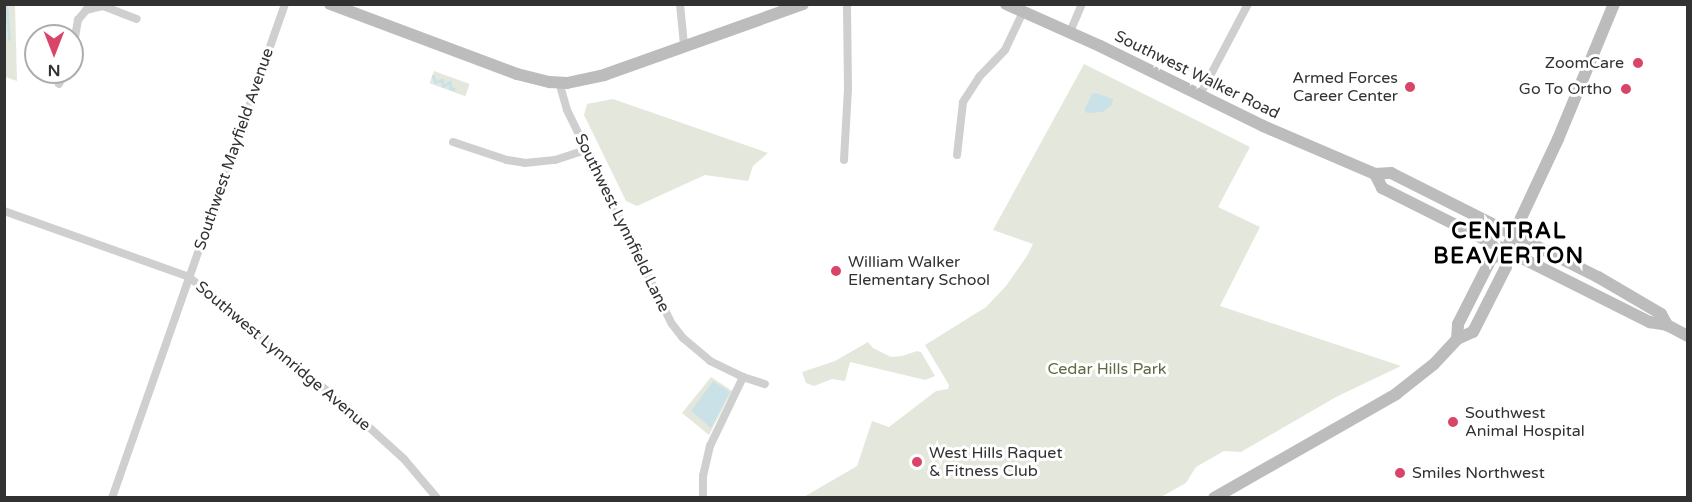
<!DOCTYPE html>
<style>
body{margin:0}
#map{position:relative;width:1692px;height:502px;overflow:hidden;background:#fff;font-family:"Varela Round",sans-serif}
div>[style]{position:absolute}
.green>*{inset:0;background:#e4e8dc;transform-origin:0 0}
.water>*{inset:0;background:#cae1e7}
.stream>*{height:3px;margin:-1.5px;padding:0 1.5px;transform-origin:1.5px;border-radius:1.5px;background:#cae1e7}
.minor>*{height:8px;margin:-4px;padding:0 4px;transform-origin:4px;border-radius:4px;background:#cfcfcf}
.secondary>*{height:12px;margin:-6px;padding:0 6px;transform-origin:6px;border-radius:6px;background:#bcbcbc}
.dots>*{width:16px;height:16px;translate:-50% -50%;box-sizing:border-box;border:3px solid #fff;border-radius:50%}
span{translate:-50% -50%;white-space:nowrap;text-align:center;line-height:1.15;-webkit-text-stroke:6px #fff;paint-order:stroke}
.poi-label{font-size:16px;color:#323232}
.right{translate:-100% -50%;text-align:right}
.left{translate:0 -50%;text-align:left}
.street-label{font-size:16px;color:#323232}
.park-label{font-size:16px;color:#5d6b42}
.district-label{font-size:22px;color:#000;font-weight:700;letter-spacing:1.5px}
.frame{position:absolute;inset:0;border:6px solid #323232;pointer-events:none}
.north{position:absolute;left:24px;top:24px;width:60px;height:60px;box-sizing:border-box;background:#fff;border:2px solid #adadad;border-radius:50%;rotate:180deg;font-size:16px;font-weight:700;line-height:24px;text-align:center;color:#323232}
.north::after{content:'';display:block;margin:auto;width:21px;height:27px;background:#d94469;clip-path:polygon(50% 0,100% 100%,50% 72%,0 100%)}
</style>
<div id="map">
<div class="green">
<div style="clip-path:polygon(5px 4px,15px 5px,17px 81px,5px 77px)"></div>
<div style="clip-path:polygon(1084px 64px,1250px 147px,1218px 207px,1260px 227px,1220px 306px,1401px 366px,1336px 397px,1241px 452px,1224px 451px,1196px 467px,1186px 483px,1161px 497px,802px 498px,857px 466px,872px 421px,889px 427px,936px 391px,948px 389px,949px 385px,925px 345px,986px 307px,1006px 286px,1027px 256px,1033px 244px,993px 230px)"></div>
<div style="left:434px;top:71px;width:38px;height:13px;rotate:20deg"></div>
<div style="clip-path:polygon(613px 99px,768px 153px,753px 166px,748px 181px,705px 175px,637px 206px,626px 201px,584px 115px,587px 104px)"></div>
<div style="clip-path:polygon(868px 342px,873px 348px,891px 357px,902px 356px,917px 351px,921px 352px,935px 376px,925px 380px,850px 362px,845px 381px,832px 379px,814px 386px,806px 383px,802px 372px,835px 361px)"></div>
<div style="clip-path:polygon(711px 377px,732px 391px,709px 435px,682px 413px)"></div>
</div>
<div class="water">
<div style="clip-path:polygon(1096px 93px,1113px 99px,1112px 105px,1103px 112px,1087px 113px,1084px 110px,1092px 94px)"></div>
<div style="clip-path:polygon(713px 381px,730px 392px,711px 428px,691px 411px)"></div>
</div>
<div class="stream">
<div style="left:6px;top:4px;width:35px;rotate:85deg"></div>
<div style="left:433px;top:76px;width:6px;rotate:72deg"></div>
<div style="left:435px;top:82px;width:7px;rotate:-16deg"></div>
<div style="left:442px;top:80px;width:6px;rotate:81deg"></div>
<div style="left:443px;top:86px;width:8px;rotate:-30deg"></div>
<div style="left:450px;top:82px;width:6px;rotate:90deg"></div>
<div style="left:450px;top:88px;width:4px;rotate:14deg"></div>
</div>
<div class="minor">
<div style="left:680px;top:4px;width:41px;rotate:84.4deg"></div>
<div style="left:1070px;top:32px;width:30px;rotate:-67deg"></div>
<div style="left:72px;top:54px;width:35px;rotate:-80deg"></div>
<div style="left:78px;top:20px;width:13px;rotate:-51deg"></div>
<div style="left:86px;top:10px;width:17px;rotate:-13deg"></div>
<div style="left:103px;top:6px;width:36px;rotate:21deg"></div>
<div style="left:559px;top:82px;width:29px;rotate:74deg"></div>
<div style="left:567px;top:110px;width:238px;rotate:63.9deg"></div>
<div style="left:672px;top:324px;width:18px;rotate:52deg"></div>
<div style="left:683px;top:338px;width:35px;rotate:40deg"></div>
<div style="left:710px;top:361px;width:37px;rotate:26deg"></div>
<div style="left:743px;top:377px;width:23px;rotate:18deg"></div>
<div style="left:59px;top:84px;width:13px;rotate:-63deg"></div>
<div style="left:1200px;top:95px;width:103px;rotate:-62.2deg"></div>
<div style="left:453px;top:142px;width:57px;rotate:18.4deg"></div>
<div style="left:507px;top:160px;width:18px;rotate:9deg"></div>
<div style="left:525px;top:163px;width:30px;rotate:-6deg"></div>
<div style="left:555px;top:160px;width:33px;rotate:-18deg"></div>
<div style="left:957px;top:155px;width:53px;rotate:-83.5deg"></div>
<div style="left:963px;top:102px;width:30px;rotate:-57deg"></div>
<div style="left:979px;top:77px;width:37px;rotate:-46deg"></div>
<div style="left:1005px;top:50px;width:42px;rotate:-64.7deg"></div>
<div style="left:844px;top:160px;width:72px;rotate:-86.8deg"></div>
<div style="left:848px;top:88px;width:84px;rotate:-90.7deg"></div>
<div style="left:4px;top:211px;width:196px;rotate:19.6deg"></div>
<div style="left:189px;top:277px;width:207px;rotate:39.5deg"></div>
<div style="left:349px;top:409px;width:74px;rotate:42.3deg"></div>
<div style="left:404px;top:459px;width:51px;rotate:49.8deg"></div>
<div style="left:112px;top:498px;width:523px;rotate:-70.7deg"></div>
<div style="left:703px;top:498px;width:22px;rotate:-90deg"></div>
<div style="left:703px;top:476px;width:31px;rotate:-77deg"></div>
<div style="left:710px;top:446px;width:76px;rotate:-64.4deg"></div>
</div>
<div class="secondary">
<div style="left:330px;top:4px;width:200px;rotate:20.5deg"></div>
<div style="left:517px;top:74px;width:34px;rotate:14deg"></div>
<div style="left:550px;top:82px;width:17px;rotate:3deg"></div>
<div style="left:567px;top:83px;width:38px;rotate:-12deg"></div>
<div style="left:604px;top:75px;width:211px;rotate:-19.6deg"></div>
<div style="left:1006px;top:4px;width:103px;rotate:24.1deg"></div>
<div style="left:1100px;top:46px;width:182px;rotate:26.1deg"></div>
<div style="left:1263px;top:126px;width:122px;rotate:23.2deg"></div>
<div style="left:1375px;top:174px;width:16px;rotate:-4deg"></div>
<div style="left:1391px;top:173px;width:232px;rotate:26.7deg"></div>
<div style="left:1598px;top:277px;width:73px;rotate:30.4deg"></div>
<div style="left:1661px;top:314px;width:13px;rotate:61deg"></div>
<div style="left:1375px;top:174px;width:16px;rotate:63deg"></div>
<div style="left:1382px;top:188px;width:300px;rotate:26.6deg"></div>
<div style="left:1650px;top:322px;width:17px;rotate:10deg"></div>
<div style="left:1667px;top:325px;width:24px;rotate:28deg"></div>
<div style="left:1457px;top:339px;width:15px;rotate:-86deg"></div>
<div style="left:1458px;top:324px;width:73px;rotate:-63.1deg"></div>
<div style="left:1491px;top:259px;width:17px;rotate:-31deg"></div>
<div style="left:1214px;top:498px;width:210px;rotate:-29.7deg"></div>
<div style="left:1396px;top:394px;width:48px;rotate:-38.3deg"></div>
<div style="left:1434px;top:364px;width:34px;rotate:-47deg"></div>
<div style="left:1457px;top:339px;width:17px;rotate:-24deg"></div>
<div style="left:1473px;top:332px;width:73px;rotate:-63.1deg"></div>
<div style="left:1506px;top:267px;width:17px;rotate:-90deg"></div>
<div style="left:1506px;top:250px;width:123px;rotate:-64.9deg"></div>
<div style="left:1558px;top:139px;width:146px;rotate:-67.5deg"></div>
</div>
<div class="dots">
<div style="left:1638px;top:63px;background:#d94469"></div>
<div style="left:1410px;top:87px;background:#d94469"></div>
<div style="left:1626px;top:89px;background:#d94469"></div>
<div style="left:836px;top:271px;background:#d94469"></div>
<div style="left:1453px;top:422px;background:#d94469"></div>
<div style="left:917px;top:462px;background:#d94469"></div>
<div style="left:1400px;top:473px;background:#d94469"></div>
</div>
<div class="poi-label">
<span class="right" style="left:1624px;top:63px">ZoomCare</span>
<span class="right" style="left:1398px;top:87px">Armed Forces<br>Career Center</span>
<span class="right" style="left:1612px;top:89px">Go To Ortho</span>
<span class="left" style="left:848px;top:271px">William Walker<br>Elementary School</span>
<span class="left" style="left:1465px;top:422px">Southwest<br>Animal Hospital</span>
<span class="left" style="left:929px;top:462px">West Hills Raquet<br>&amp; Fitness Club</span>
<span class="left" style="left:1412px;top:473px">Smiles Northwest</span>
</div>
<div class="street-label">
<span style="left:1197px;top:75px;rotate:26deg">Southwest Walker Road</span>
<span style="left:234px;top:149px;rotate:-71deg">Southwest Mayfield Avenue</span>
<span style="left:622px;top:223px;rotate:64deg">Southwest Lynnfield Lane</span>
<span style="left:283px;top:356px;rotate:40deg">Southwest Lynnridge Avenue</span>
</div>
<div class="park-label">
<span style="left:1107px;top:369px">Cedar Hills Park</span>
</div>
<div class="district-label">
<span style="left:1509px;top:244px">CENTRAL<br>BEAVERTON</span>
</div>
<div class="frame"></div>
<div class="north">N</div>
</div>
